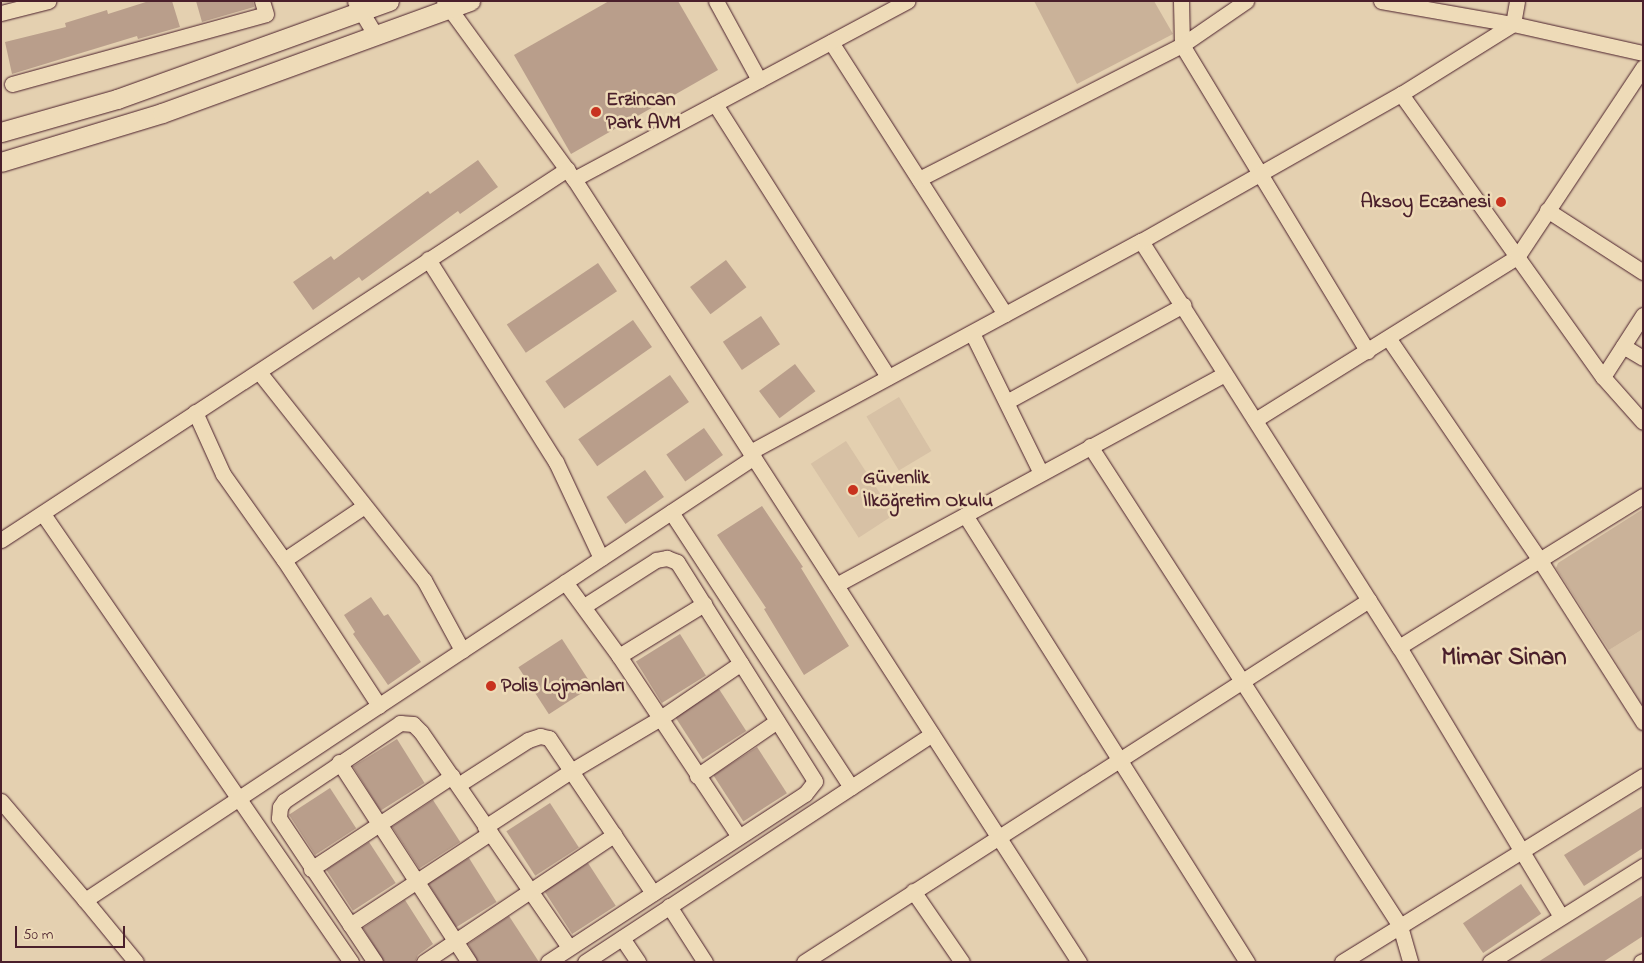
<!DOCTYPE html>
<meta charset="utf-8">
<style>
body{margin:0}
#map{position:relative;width:1644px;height:963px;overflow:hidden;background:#e4d0b0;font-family:"Indie Flower",sans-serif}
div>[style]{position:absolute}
.built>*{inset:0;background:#d7c1a5;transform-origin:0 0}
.green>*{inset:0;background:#cab299}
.building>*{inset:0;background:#b99e8b;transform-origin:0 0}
.roads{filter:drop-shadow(0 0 1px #4a1f2b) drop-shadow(0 0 1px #4a1f2b)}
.minor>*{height:15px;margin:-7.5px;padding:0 7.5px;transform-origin:7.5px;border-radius:7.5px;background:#eedbb8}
.major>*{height:19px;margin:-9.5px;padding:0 9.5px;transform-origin:9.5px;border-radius:9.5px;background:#eedbb8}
.dots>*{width:14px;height:14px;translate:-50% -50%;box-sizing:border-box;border:2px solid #eedbb8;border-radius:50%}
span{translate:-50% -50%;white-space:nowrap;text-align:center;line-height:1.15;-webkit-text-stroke:5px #eedbb8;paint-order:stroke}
.poi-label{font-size:20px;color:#4a1f2b;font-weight:700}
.left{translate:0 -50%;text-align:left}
.right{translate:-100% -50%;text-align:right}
.district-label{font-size:25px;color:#4a1f2b;font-weight:700}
.frame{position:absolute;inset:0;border:2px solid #4a1f2b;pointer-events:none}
.scale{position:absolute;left:15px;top:926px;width:110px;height:22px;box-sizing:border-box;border:2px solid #4a1f2b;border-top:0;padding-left:6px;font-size:15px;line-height:18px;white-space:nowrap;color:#4a1f2b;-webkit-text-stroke:4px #eedbb8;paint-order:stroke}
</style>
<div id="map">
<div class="built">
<div style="left:899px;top:397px;width:63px;height:38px;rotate:59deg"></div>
<div style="left:846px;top:441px;width:88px;height:42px;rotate:57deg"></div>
<div style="clip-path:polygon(1643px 629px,1643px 707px,1609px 650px)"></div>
</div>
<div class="green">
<div style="clip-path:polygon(1034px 1px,1154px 1px,1173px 34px,1077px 84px)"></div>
<div style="clip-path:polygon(1643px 509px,1643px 629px,1609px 650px,1556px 568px,1558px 563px)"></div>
</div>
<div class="building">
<div style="clip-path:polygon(149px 1px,172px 1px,180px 27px,138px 39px,137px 36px,12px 74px,5px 42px,66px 27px,65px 23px,107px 10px,108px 14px)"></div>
<div style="clip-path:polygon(196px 1px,253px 1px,254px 7px,202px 22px)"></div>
<div style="clip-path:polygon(609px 1px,678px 1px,718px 70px,571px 154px,514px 55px)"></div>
<div style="clip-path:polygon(478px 160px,498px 187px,460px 214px,458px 211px,362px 281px,359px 277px,313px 310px,293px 282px,331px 256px,334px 260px,428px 191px,430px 194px)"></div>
<div style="left:726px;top:260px;width:34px;height:45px;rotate:53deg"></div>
<div style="left:598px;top:263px;width:34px;height:110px;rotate:56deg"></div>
<div style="left:761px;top:316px;width:34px;height:46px;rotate:56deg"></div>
<div style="left:633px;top:320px;width:33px;height:107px;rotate:55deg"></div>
<div style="left:795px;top:364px;width:34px;height:45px;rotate:53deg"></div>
<div style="left:670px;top:375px;width:33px;height:112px;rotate:55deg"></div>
<div style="left:704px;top:428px;width:33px;height:46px;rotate:55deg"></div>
<div style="left:645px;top:470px;width:33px;height:47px;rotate:55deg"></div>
<div style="clip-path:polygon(762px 506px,803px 567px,801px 568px,849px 646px,804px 675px,764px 609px,766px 608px,717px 535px)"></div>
<div style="clip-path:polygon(371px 597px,384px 616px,388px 614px,421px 662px,388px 685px,353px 634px,355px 632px,344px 615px)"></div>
<div style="left:680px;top:634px;width:49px;height:52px;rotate:58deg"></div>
<div style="left:562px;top:639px;width:56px;height:52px;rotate:57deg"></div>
<div style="left:719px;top:689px;width:50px;height:52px;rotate:57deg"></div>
<div style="left:397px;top:739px;width:52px;height:52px;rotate:58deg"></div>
<div style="left:757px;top:747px;width:55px;height:52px;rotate:57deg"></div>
<div style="left:330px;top:788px;width:48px;height:49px;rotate:57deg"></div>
<div style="left:433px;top:800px;width:50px;height:49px;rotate:57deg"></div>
<div style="left:550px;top:803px;width:53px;height:52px;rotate:57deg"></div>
<div style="clip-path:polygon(1643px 806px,1643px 848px,1584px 886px,1564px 855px)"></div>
<div style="left:369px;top:842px;width:49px;height:51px;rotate:57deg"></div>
<div style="left:469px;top:858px;width:52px;height:48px;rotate:58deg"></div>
<div style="left:588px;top:863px;width:51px;height:52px;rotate:57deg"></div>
<div style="left:1521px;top:884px;width:36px;height:70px;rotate:56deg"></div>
<div style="clip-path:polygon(1643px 895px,1643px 936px,1603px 962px,1538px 962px)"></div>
<div style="clip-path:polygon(405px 900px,433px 944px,418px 955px,415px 962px,384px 962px,363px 928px)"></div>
<div style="clip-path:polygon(509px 916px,539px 962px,478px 962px,468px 944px)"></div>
</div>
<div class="roads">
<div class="minor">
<div style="left:355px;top:1px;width:41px;rotate:59deg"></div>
<div style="left:444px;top:1px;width:220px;rotate:53.9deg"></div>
<div style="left:574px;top:179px;width:932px;rotate:57.18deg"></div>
<div style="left:716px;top:1px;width:90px;rotate:61.4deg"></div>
<div style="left:1181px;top:1px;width:44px;rotate:88.7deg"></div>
<div style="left:1182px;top:45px;width:358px;rotate:58.8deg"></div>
<div style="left:1381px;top:1px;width:134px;rotate:9.9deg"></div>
<div style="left:1513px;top:24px;width:133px;rotate:12.6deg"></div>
<div style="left:1px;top:13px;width:49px;rotate:-14.3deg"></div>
<div style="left:831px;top:42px;width:323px;rotate:57.4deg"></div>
<div style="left:12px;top:84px;width:263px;rotate:-15.4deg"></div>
<div style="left:266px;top:14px;width:14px;rotate:-107deg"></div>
<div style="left:1401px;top:94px;width:348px;rotate:54.5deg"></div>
<div style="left:1603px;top:377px;width:60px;rotate:48.4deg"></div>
<div style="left:715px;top:104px;width:323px;rotate:57.6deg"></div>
<div style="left:574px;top:179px;width:378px;rotate:-28.1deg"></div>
<div style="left:919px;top:179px;width:295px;rotate:-27deg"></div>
<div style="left:1182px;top:45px;width:78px;rotate:-34.5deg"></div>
<div style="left:1547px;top:210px;width:114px;rotate:32.9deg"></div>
<div style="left:1141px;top:241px;width:481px;rotate:57.6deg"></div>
<div style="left:1399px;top:647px;width:313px;rotate:59deg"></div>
<div style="left:428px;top:259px;width:240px;rotate:57.8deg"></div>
<div style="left:556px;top:462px;width:106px;rotate:64.9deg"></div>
<div style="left:972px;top:333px;width:156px;rotate:63.8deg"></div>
<div style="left:1389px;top:339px;width:270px;rotate:55.7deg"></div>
<div style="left:1541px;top:562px;width:190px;rotate:57.5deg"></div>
<div style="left:1623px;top:346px;width:23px;rotate:31deg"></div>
<div style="left:259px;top:372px;width:265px;rotate:51.6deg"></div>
<div style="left:424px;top:580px;width:80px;rotate:61.5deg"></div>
<div style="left:1603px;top:377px;width:74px;rotate:-57.2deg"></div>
<div style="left:1008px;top:401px;width:200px;rotate:-28.7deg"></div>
<div style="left:195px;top:412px;width:68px;rotate:65.7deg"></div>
<div style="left:223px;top:474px;width:105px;rotate:54.7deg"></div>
<div style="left:284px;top:560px;width:174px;rotate:56.9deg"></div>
<div style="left:1255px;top:420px;width:309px;rotate:-31.9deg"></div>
<div style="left:1517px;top:257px;width:228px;rotate:-56.4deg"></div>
<div style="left:1090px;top:446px;width:571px;rotate:57.14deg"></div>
<div style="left:1400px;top:926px;width:37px;rotate:74deg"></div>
<div style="left:750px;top:452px;width:444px;rotate:-28.4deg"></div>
<div style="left:1141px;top:241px;width:299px;rotate:-29.5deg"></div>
<div style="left:1401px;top:94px;width:132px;rotate:-32deg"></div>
<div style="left:1513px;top:24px;width:23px;rotate:-80deg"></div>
<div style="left:671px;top:512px;width:329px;rotate:56.8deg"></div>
<div style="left:43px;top:514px;width:544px;rotate:55.49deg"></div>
<div style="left:965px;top:515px;width:529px;rotate:57.75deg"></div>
<div style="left:1px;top:540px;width:677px;rotate:-33.24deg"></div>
<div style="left:284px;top:560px;width:95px;rotate:-33.9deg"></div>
<div style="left:565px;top:582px;width:92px;rotate:53.9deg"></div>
<div style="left:619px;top:656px;width:215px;rotate:56.4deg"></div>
<div style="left:836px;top:585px;width:442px;rotate:-28.5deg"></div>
<div style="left:1399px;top:647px;width:287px;rotate:-31.8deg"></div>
<div style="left:619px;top:656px;width:100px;rotate:-31.5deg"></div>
<div style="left:339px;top:762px;width:239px;rotate:57deg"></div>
<div style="left:697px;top:776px;width:97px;rotate:-34.5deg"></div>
<div style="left:458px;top:785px;width:83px;rotate:-32.7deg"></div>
<div style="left:528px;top:740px;width:13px;rotate:-18deg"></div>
<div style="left:540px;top:736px;width:9px;rotate:13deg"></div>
<div style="left:549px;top:738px;width:40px;rotate:56deg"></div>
<div style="left:571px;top:771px;width:102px;rotate:-30.6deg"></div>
<div style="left:659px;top:719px;width:99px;rotate:-34.3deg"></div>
<div style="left:1px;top:801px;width:130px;rotate:49.7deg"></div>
<div style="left:85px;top:900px;width:802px;rotate:-33.51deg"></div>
<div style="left:485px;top:827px;width:103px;rotate:-33.1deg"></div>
<div style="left:571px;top:771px;width:147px;rotate:56.1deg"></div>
<div style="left:311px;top:869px;width:169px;rotate:-33.4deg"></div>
<div style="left:913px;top:891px;width:86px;rotate:55.4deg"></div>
<div style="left:85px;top:900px;width:80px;rotate:50.6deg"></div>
<div style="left:669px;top:906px;width:67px;rotate:57.3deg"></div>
<div style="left:350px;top:925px;width:168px;rotate:-33.3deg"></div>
<div style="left:622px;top:938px;width:29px;rotate:56deg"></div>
<div style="left:375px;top:962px;width:173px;rotate:-123.7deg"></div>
<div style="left:279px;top:818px;width:11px;rotate:-85deg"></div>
<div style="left:280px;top:807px;width:7px;rotate:-56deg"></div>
<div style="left:284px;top:801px;width:140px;rotate:-33.9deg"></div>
<div style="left:400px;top:723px;width:13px;rotate:4deg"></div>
<div style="left:413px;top:724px;width:11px;rotate:45deg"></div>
<div style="left:421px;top:732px;width:261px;rotate:55.5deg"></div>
<div style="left:424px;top:962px;width:229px;rotate:-33.8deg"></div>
<div style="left:548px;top:962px;width:307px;rotate:-33.2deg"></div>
<div style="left:805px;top:794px;width:16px;rotate:-52deg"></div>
<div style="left:815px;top:781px;width:259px;rotate:-122.2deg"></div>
<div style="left:677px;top:562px;width:11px;rotate:-158deg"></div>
<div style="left:667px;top:558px;width:11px;rotate:170deg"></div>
<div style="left:656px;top:560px;width:85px;rotate:147.4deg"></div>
<div style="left:585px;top:962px;width:415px;rotate:-33.3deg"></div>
<div style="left:804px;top:962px;width:671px;rotate:-32.65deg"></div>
<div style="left:1342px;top:962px;width:354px;rotate:-31.7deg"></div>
<div style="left:1490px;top:962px;width:181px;rotate:-32.1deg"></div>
<div style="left:1641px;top:962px;width:2px;rotate:-27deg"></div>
</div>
<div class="major">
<div style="left:1px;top:132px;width:121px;rotate:-15.9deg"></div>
<div style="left:117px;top:99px;width:289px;rotate:-19.8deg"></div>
<div style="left:1px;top:162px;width:168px;rotate:-16.9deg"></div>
<div style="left:162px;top:113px;width:328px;rotate:-20deg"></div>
</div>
</div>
<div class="dots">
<div style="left:596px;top:112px;background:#c8321e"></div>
<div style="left:1501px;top:202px;background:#c8321e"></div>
<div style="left:853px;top:490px;background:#c8321e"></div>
<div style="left:491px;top:686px;background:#c8321e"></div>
</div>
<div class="poi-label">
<span class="left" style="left:606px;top:112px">Erzincan<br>Park AVM</span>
<span class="right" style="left:1491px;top:202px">Aksoy Eczanesi</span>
<span class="left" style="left:863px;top:490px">Güvenlik<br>İlköğretim Okulu</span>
<span class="left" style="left:501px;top:686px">Polis Lojmanları</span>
</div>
<div class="district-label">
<span style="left:1504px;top:658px">Mimar Sinan</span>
</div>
<div class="frame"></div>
<div class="scale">50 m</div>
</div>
